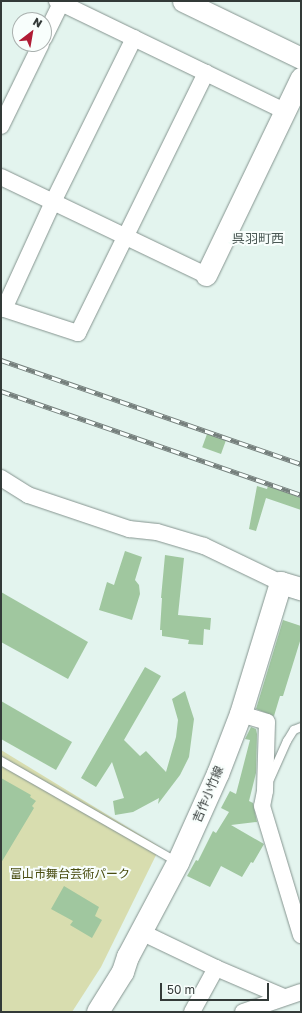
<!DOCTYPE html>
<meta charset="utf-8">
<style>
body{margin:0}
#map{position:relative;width:302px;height:1013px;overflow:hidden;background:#e3f4ee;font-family:"Golos Text","Noto Sans JP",sans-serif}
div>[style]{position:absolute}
.green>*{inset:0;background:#d8ddaf}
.building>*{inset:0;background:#a0c79f;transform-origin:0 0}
.roads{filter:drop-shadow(0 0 1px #85948f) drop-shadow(0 0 1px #85948f)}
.service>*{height:8px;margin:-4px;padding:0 4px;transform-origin:4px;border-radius:4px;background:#fff}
.minor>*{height:16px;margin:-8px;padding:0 8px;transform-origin:8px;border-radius:8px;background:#fff}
.tertiary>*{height:21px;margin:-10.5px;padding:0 10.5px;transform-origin:10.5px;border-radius:10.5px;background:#fff}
.secondary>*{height:22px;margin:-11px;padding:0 11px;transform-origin:11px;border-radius:11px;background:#fff}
.rail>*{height:4.5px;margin-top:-2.25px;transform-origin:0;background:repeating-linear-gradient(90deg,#f8fefc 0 9px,#757f7c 0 18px);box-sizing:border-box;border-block:1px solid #757f7c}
span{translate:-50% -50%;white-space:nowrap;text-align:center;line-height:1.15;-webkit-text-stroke:4px #f8fefc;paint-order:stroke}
.street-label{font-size:12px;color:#333a38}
.park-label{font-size:12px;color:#494d11}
.neighbourhood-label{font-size:13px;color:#4a5854}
.frame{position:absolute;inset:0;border:2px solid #333a38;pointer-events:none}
.north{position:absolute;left:12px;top:12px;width:40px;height:40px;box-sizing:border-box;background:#f8fefc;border:1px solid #a9b0ae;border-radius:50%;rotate:31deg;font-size:11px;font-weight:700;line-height:16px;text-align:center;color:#333a38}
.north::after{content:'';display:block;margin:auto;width:14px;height:18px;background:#b01c35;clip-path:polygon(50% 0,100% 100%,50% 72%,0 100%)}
.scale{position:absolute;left:160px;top:983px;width:109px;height:18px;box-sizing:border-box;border:2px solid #333a38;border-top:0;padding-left:5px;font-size:12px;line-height:14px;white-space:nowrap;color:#333a38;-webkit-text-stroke:3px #f8fefc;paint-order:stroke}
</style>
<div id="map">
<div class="green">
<div style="clip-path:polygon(1px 750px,160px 847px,101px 967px,72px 1012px,1px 1012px)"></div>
</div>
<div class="building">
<div style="left:207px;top:434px;width:20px;height:14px;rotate:20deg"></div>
<div style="clip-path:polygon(257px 486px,267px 489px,268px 486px,301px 498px,301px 510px,266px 498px,256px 531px,249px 529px)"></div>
<div style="clip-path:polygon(125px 551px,142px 557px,135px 580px,139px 585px,140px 594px,132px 620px,99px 610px,107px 582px,114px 585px)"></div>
<div style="clip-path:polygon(165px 555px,184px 558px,178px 615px,211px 618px,210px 630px,204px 629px,203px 645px,188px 644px,189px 640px,162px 636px,162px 630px,160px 630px,162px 598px,161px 598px)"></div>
<div style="clip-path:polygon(1px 592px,88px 642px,68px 679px,1px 642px)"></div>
<div style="clip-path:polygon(283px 620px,301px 626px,301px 638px,283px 696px,280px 696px,274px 716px,256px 709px)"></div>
<div style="clip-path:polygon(145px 667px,161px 676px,124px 740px,140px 756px,146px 751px,166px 772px,176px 737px,178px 720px,172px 699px,185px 691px,194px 719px,189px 757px,180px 775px,158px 804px,159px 798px,133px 812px,115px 815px,113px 801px,124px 798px,112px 762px,96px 787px,81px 778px)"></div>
<div style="clip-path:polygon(1px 701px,72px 742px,56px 770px,1px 739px)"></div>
<div style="clip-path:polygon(251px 727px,256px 729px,257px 734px,256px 773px,249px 801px,253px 803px,257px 822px,231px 825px,264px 844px,253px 863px,251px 862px,242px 877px,221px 866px,210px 887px,187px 876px,196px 860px,198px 861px,213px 831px,216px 833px,229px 812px,221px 808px,230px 791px,236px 794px,250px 740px,245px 739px)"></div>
<div style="clip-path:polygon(1px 778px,31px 795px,30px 797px,36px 801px,32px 806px,34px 808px,1px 863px)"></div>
<div style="clip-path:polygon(64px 886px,99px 907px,95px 916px,102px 920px,92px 938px,70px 925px,73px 921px,51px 909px)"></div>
</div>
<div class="roads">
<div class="service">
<div style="left:1px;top:761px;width:203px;rotate:29.8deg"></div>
<div style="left:270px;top:779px;width:42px;rotate:-65.9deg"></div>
<div style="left:287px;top:741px;width:13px;rotate:-58deg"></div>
<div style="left:294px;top:730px;width:8px;rotate:-23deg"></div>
</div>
<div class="minor">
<div style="left:57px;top:1px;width:253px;rotate:25.8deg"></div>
<div style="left:44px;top:38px;width:39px;rotate:-64deg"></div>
<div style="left:1px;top:126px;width:91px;rotate:-64deg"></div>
<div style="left:1px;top:177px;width:227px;rotate:25.6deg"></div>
<div style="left:1px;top:308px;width:81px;rotate:18deg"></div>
<div style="left:78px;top:333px;width:290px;rotate:-63.8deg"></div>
<div style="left:4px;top:309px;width:118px;rotate:-65.4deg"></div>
<div style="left:53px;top:202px;width:183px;rotate:-63.7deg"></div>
<div style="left:1px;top:478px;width:32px;rotate:32deg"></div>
<div style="left:28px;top:495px;width:107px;rotate:18.6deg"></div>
<div style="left:129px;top:529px;width:28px;rotate:6deg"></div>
<div style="left:157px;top:532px;width:49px;rotate:16.6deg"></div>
<div style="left:204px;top:546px;width:85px;rotate:25.7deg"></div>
<div style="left:241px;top:714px;width:27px;rotate:17deg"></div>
<div style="left:267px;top:722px;width:69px;rotate:91.7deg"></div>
<div style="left:265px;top:791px;width:15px;rotate:101deg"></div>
<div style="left:262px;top:806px;width:135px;rotate:73.2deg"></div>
<div style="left:141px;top:932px;width:83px;rotate:25.6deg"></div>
<div style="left:216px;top:968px;width:74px;rotate:23.1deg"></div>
<div style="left:192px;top:1012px;width:50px;rotate:-61.4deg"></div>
<div style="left:243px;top:1012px;width:61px;rotate:-19deg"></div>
</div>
<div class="tertiary">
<div style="left:183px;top:1px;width:131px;rotate:25.8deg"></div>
<div style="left:206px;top:275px;width:219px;rotate:-64.3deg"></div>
</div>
<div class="secondary">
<div style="left:98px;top:1012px;width:47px;rotate:-58deg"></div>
<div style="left:123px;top:972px;width:16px;rotate:-72deg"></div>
<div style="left:128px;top:957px;width:106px;rotate:-62deg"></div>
<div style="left:178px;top:863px;width:98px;rotate:-65.8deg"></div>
<div style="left:218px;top:774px;width:64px;rotate:-69deg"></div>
<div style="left:241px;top:714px;width:137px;rotate:-73deg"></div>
<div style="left:281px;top:583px;width:21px;rotate:17deg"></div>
</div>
</div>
<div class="rail">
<div style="left:1px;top:360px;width:318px;rotate:19.1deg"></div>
<div style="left:1px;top:391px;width:318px;rotate:19.1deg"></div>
</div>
<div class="street-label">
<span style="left:208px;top:794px;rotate:-67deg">吉作小竹線</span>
</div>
<div class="park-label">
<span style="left:70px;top:874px">富山市舞台芸術パーク</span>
</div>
<div class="neighbourhood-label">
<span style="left:258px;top:238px">呉羽町西</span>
</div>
<div class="frame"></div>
<div class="north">N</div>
<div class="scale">50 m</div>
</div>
